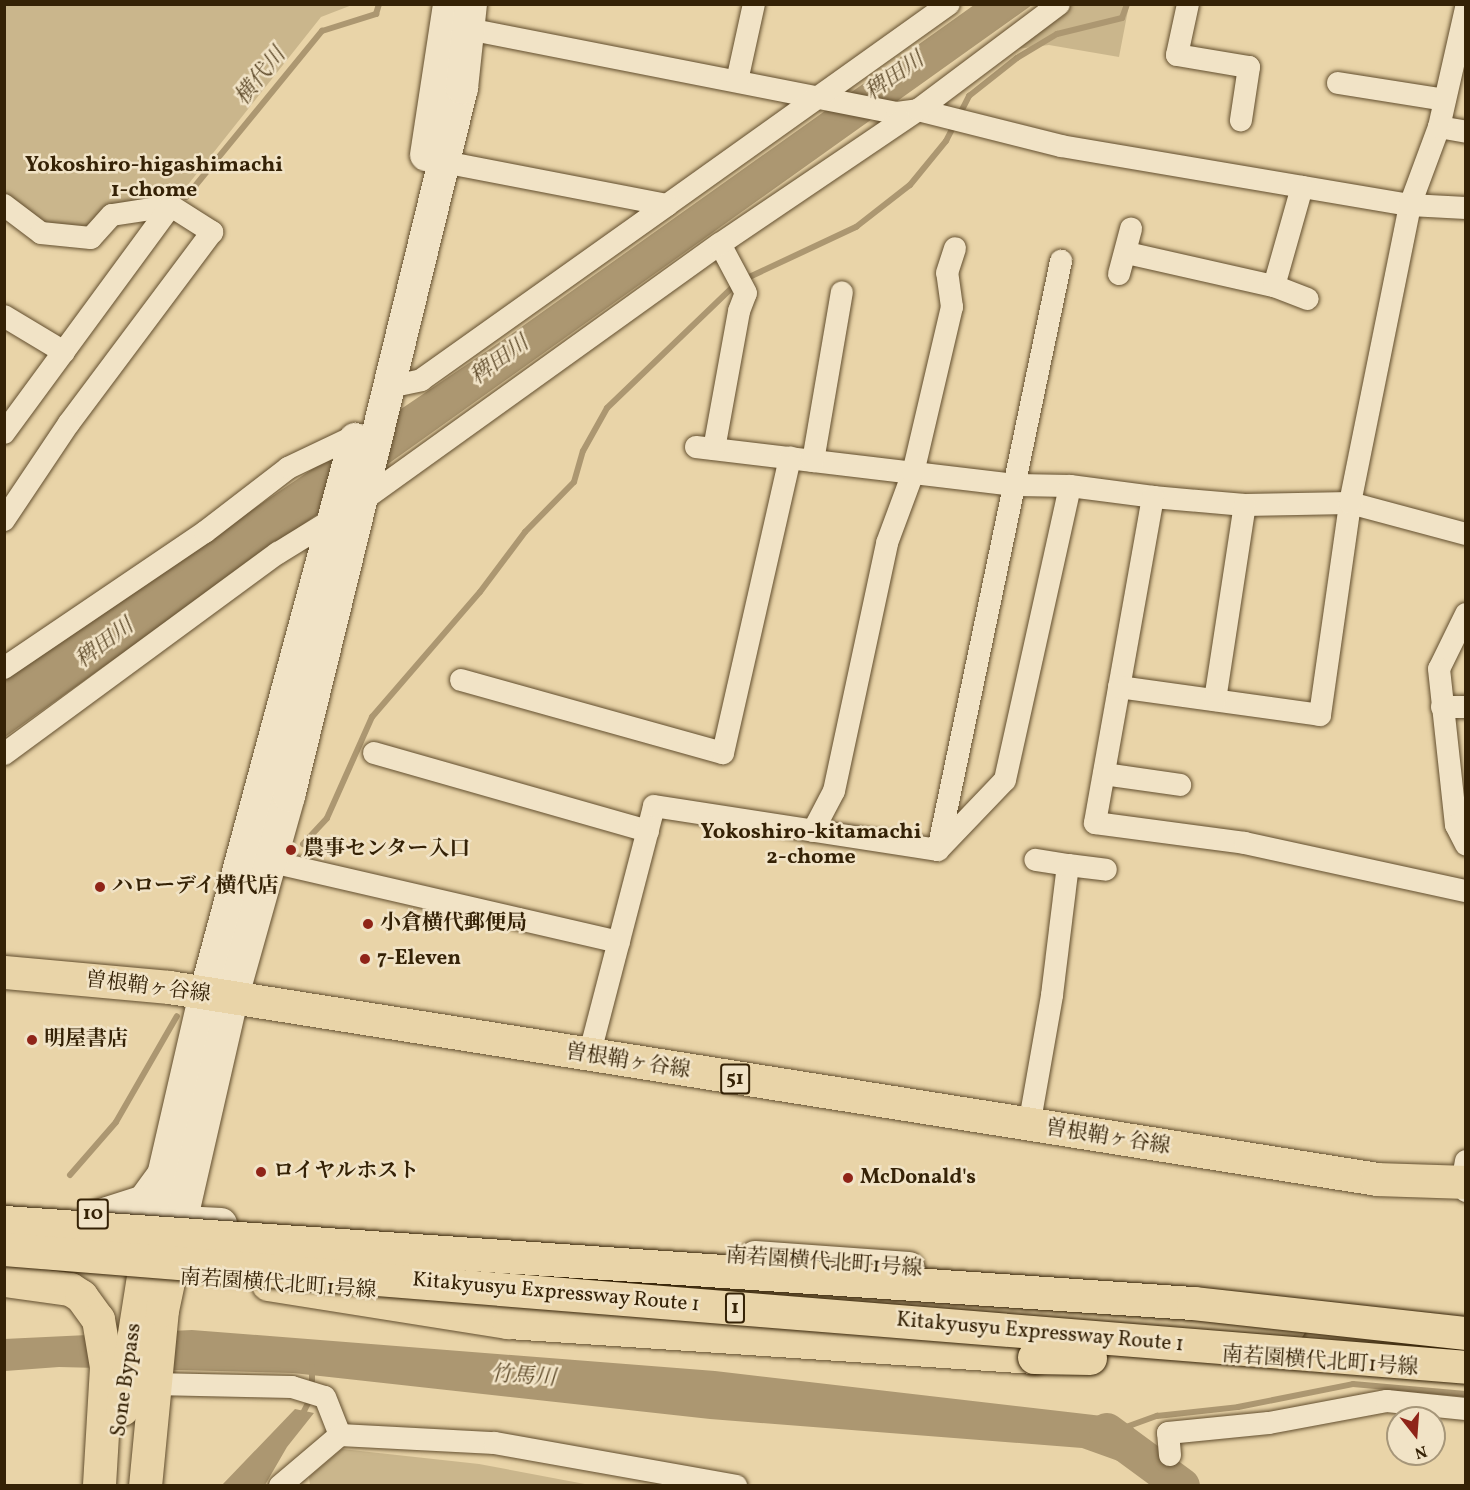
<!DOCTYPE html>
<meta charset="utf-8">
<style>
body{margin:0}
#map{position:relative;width:1470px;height:1490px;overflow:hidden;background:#e9d4a8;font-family:Vollkorn,"Noto Serif JP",serif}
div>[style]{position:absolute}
.green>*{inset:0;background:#cab68c}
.water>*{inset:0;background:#ac9771}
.stream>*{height:6px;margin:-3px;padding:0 3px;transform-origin:3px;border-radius:3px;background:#ac9771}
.river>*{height:36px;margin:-18px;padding:0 18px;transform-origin:18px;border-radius:18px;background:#ac9771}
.roads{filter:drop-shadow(0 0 2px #624e2e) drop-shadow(0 0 2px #624e2e)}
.street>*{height:22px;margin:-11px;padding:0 11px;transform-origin:11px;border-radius:11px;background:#f1e3c6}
.secondary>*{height:32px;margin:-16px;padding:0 16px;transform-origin:16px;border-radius:16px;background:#f1e3c6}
.primary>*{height:33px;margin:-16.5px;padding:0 16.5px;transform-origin:16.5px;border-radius:16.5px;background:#e9d4a8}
.highway>*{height:33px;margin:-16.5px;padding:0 16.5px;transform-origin:16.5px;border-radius:16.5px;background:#e9d4a8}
.bridges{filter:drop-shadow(0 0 2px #352206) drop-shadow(0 0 2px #352206)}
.highway-bridge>*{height:33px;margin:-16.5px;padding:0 16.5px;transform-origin:16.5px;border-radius:16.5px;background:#e9d4a8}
.dots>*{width:16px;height:16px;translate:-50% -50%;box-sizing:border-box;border:3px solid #f1e3c6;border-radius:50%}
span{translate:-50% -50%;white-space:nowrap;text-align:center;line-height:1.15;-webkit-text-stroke:5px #f1e3c6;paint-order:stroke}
.shield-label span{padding:2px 4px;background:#f1e3c6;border:2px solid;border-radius:4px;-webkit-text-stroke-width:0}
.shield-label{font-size:20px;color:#352206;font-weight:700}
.poi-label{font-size:21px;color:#352206;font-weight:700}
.left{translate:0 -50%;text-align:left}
.street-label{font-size:21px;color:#352206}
.water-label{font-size:22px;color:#5f4b2b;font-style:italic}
.neighbourhood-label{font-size:22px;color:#352206;font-weight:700}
.frame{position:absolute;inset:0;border:6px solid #352206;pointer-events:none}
.north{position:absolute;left:1386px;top:1406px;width:60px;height:60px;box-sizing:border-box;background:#f1e3c6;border:2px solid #a69679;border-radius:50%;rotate:163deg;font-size:16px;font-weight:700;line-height:24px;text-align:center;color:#352206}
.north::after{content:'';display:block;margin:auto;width:21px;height:27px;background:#8f2418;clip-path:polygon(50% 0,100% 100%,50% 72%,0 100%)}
</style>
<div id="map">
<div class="green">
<div style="clip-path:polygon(4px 5px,352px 5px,321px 17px,175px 201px,91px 231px,44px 228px,5px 202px)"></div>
<div style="clip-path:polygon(1067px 5px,1129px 5px,1119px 57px,1049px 45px,1015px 49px)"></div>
<div style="clip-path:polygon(342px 1449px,479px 1464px,590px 1485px,310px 1485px,309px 1477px)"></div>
</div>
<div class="water">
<div style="clip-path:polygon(974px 5px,1032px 5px,5px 737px,5px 677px,503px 340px)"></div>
<div style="clip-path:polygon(192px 1330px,715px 1371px,1111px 1417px,1133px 1427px,1146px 1461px,1135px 1467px,1082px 1448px,710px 1419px,293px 1373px,59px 1367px,5px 1371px,4px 1339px)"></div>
<div style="clip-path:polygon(295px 1409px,314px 1413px,287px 1447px,265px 1485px,222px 1485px)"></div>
</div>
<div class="stream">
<div style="left:186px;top:197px;width:215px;rotate:-50.7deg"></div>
<div style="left:322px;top:31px;width:57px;rotate:-17.5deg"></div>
<div style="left:376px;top:14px;width:10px;rotate:-73deg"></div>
<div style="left:745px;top:279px;width:123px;rotate:-25.1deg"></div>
<div style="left:856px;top:227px;width:68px;rotate:-37.9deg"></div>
<div style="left:910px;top:185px;width:57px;rotate:-50.7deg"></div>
<div style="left:946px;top:141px;width:51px;rotate:-62.9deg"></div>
<div style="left:969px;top:96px;width:61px;rotate:-38.4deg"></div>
<div style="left:1017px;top:58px;width:47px;rotate:-31deg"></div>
<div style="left:1057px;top:34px;width:67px;rotate:-13.8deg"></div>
<div style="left:1122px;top:18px;width:15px;rotate:-70deg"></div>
<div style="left:303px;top:844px;width:35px;rotate:-47deg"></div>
<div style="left:327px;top:818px;width:111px;rotate:-66deg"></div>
<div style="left:372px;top:717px;width:165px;rotate:-49.2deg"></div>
<div style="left:480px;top:592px;width:75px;rotate:-53.1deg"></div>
<div style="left:525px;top:532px;width:70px;rotate:-45.6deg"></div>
<div style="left:574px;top:482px;width:32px;rotate:-74deg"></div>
<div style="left:583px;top:451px;width:49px;rotate:-60.8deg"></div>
<div style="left:607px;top:408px;width:179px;rotate:-43.9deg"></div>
<div style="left:70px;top:1175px;width:70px;rotate:-49deg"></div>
<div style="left:116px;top:1122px;width:122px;rotate:-60.1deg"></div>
<div style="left:301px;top:1417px;width:25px;rotate:-63deg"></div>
<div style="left:312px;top:1395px;width:28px;rotate:-90deg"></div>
<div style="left:1126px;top:1427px;width:33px;rotate:-20deg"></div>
<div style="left:1157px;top:1416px;width:81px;rotate:-6.3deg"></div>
<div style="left:1238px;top:1407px;width:117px;rotate:-11.3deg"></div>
<div style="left:1353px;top:1384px;width:113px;rotate:5.1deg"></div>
</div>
<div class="river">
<div style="left:1107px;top:1431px;width:93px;rotate:36.3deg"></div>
</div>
<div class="roads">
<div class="street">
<div style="left:1188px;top:4px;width:52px;rotate:102.2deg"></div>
<div style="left:1177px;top:55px;width:73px;rotate:9.5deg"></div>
<div style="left:1249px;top:67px;width:54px;rotate:98.6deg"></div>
<div style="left:456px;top:22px;width:14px;rotate:30deg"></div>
<div style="left:468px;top:29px;width:437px;rotate:11.1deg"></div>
<div style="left:897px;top:113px;width:21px;rotate:-8deg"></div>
<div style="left:918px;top:110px;width:147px;rotate:14.1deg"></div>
<div style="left:1061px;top:146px;width:354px;rotate:9.6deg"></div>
<div style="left:1410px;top:205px;width:56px;rotate:3.1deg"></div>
<div style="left:737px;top:81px;width:79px;rotate:-77.6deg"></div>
<div style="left:1338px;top:83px;width:108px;rotate:9deg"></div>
<div style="left:1439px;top:127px;width:27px;rotate:10deg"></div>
<div style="left:4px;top:205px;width:46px;rotate:37.1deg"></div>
<div style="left:41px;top:233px;width:50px;rotate:5.7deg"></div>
<div style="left:91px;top:238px;width:31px;rotate:-48deg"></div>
<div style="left:112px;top:215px;width:60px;rotate:-8.7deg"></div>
<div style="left:667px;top:205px;width:346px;rotate:-35.5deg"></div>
<div style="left:1127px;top:253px;width:151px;rotate:12.7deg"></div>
<div style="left:1274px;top:286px;width:103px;rotate:-74.2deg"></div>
<div style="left:1119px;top:274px;width:47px;rotate:-75.1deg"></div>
<div style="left:1274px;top:286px;width:36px;rotate:21deg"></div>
<div style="left:4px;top:316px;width:70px;rotate:31deg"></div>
<div style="left:389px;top:387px;width:33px;rotate:-12deg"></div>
<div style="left:421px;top:380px;width:302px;rotate:-35.4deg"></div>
<div style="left:667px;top:205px;width:228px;rotate:-169.1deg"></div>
<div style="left:4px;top:433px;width:282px;rotate:-53.7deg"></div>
<div style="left:171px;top:206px;width:49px;rotate:32.4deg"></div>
<div style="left:212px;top:232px;width:239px;rotate:126.8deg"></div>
<div style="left:69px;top:423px;width:117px;rotate:123.8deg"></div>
<div style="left:696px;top:447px;width:323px;rotate:6.8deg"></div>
<div style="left:1017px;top:485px;width:53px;rotate:1.1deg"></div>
<div style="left:1070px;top:486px;width:84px;rotate:7.5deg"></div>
<div style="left:1153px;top:497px;width:92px;rotate:5deg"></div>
<div style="left:1245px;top:505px;width:105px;rotate:-1.1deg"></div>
<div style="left:1350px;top:503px;width:120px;rotate:15deg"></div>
<div style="left:714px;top:449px;width:140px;rotate:-79.7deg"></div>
<div style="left:739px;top:311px;width:19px;rotate:-69deg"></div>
<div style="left:746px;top:293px;width:55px;rotate:-118deg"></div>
<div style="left:813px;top:461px;width:171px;rotate:-80.3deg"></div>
<div style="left:1153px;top:497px;width:331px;rotate:100.1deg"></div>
<div style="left:1095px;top:823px;width:151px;rotate:7.6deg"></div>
<div style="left:1245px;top:843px;width:226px;rotate:12.3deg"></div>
<div style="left:1466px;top:614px;width:61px;rotate:116.1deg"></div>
<div style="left:1439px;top:669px;width:157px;rotate:83.8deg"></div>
<div style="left:1456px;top:825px;width:22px;rotate:63deg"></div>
<div style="left:4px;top:668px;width:243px;rotate:-34.1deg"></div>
<div style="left:205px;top:532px;width:105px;rotate:-37.6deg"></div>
<div style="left:288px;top:468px;width:74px;rotate:-25.5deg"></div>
<div style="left:461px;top:680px;width:272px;rotate:15.6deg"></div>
<div style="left:723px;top:753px;width:303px;rotate:-77.2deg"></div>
<div style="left:1119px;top:687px;width:203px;rotate:7.9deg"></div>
<div style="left:1320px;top:715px;width:214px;rotate:-81.9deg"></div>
<div style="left:1350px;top:503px;width:304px;rotate:-78.6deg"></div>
<div style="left:1410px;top:205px;width:83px;rotate:-69.6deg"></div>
<div style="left:1439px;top:127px;width:122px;rotate:-77.2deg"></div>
<div style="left:1215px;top:700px;width:197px;rotate:-81.3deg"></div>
<div style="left:1442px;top:707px;width:24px"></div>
<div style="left:374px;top:753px;width:285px;rotate:15.9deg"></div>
<div style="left:4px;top:754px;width:340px;rotate:-36.3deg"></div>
<div style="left:278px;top:553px;width:95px;rotate:-31.7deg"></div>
<div style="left:359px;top:503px;width:444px;rotate:-35.7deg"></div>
<div style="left:720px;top:244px;width:239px;rotate:-34.1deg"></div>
<div style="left:918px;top:110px;width:176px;rotate:-36.9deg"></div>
<div style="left:1104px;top:774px;width:77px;rotate:8.2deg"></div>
<div style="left:813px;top:831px;width:45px;rotate:-62.3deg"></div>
<div style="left:834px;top:791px;width:254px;rotate:-77.9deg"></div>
<div style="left:887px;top:543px;width:75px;rotate:-69.6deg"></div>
<div style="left:913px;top:473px;width:171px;rotate:-76.8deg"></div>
<div style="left:952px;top:307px;width:34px;rotate:-98deg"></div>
<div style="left:947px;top:273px;width:26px;rotate:-72deg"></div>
<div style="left:939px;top:849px;width:95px;rotate:-46.3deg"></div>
<div style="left:1005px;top:780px;width:301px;rotate:-77.5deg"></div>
<div style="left:272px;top:862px;width:356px;rotate:13deg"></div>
<div style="left:1068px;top:865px;width:38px;rotate:7deg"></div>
<div style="left:589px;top:1056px;width:258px;rotate:-75.4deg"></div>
<div style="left:654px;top:806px;width:287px;rotate:8.8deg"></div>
<div style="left:938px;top:850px;width:602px;rotate:-78.2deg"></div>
<div style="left:1029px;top:1126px;width:133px;rotate:-80deg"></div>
<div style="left:1052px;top:995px;width:131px;rotate:-83deg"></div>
<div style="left:1068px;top:865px;width:33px;rotate:-171deg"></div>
<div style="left:1466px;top:1161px;width:22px;rotate:100deg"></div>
<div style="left:1462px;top:1183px;width:9px;rotate:63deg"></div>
<div style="left:153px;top:1384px;width:139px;rotate:1.2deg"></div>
<div style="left:292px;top:1387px;width:34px;rotate:17deg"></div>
<div style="left:325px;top:1397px;width:41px;rotate:68.5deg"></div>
<div style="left:340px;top:1435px;width:155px;rotate:3deg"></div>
<div style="left:495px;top:1443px;width:245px;rotate:10.1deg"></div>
<div style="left:1170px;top:1455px;width:22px;rotate:-95deg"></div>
<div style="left:1168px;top:1433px;width:101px;rotate:-5.7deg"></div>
<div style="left:1269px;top:1423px;width:120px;rotate:-10.6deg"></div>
<div style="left:1387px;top:1401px;width:79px;rotate:5.8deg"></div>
<div style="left:280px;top:1486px;width:79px;rotate:-40.4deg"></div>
</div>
<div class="secondary">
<div style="left:426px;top:155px;width:153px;rotate:-81.3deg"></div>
<div style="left:101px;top:1215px;width:45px;rotate:-18deg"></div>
<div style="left:144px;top:1201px;width:32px;rotate:-54deg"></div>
<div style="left:153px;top:1219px;width:231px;rotate:-77deg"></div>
<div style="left:205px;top:994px;width:575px;rotate:-74.88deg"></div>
<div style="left:221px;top:1224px;width:40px;rotate:-177.1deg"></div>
<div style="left:181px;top:1222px;width:229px;rotate:-77.1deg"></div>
<div style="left:232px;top:999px;width:211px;rotate:-74.3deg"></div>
<div style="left:289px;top:796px;width:729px;rotate:-76.27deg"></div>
<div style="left:462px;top:88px;width:84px;rotate:-83.9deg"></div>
<div style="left:755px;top:1257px;width:154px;rotate:4.1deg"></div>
</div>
<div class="primary">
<div style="left:4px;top:972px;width:166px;rotate:5.2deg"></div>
<div style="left:169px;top:987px;width:1223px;rotate:9.03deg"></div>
<div style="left:1377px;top:1179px;width:89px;rotate:1.9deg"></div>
</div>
<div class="highway">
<div style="left:4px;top:1280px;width:67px;rotate:7.8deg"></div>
<div style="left:70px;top:1289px;width:13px;rotate:32deg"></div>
<div style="left:81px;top:1296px;width:29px;rotate:54deg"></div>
<div style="left:98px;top:1319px;width:49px;rotate:80.5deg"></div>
<div style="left:106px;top:1367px;width:119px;rotate:93.4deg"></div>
<div style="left:634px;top:1281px;width:559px;rotate:4.41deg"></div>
<div style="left:1191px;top:1324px;width:98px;rotate:1.2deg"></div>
<div style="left:268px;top:1284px;width:243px;rotate:9deg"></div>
<div style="left:508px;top:1322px;width:527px;rotate:3.81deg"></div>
<div style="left:122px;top:1409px;width:179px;rotate:-81deg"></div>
<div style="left:145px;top:1486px;width:177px;rotate:-84.5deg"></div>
<div style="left:162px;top:1310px;width:77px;rotate:-78deg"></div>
</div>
</div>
<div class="bridges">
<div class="highway-bridge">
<div style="left:4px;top:1222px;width:1192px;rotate:3.9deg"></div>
<div style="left:1193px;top:1303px;width:275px;rotate:6.3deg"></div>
<div style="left:4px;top:1249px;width:1467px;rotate:4.61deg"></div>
<div style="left:1034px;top:1357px;width:56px;rotate:1deg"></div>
</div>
</div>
<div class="dots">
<div style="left:291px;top:850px;background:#8f2418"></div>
<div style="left:100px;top:887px;background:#8f2418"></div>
<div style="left:368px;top:924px;background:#8f2418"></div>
<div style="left:365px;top:959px;background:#8f2418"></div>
<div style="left:32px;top:1040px;background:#8f2418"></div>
<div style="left:261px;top:1172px;background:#8f2418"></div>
<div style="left:848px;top:1178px;background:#8f2418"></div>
</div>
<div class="shield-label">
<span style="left:735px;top:1079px">51</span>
<span style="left:93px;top:1214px">10</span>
<span style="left:735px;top:1308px">1</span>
</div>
<div class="poi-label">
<span class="left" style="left:303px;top:850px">農事センター入口</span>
<span class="left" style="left:112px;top:887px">ハローデイ横代店</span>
<span class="left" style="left:380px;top:924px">小倉横代郵便局</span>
<span class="left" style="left:377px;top:959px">7-Eleven</span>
<span class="left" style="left:44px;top:1040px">明屋書店</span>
<span class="left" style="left:273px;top:1172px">ロイヤルホスト</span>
<span class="left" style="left:860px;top:1178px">McDonald's</span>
</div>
<div class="street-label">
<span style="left:148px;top:988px;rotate:7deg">曽根鞘ヶ谷線</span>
<span style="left:628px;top:1062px;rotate:9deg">曽根鞘ヶ谷線</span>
<span style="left:1108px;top:1138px;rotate:9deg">曽根鞘ヶ谷線</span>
<span style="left:824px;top:1263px;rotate:4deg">南若園横代北町1号線</span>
<span style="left:278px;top:1285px;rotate:4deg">南若園横代北町1号線</span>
<span style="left:556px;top:1293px;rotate:5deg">Kitakyusyu Expressway Route 1</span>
<span style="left:1040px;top:1333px;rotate:5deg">Kitakyusyu Expressway Route 1</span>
<span style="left:1320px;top:1362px;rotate:4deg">南若園横代北町1号線</span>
<span style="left:127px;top:1380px;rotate:-82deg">Sone Bypass</span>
</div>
<div class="water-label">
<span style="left:261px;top:77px;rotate:-51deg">横代川</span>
<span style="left:895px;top:77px;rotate:-35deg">稗田川</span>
<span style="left:500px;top:361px;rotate:-36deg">稗田川</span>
<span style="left:105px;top:644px;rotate:-37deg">稗田川</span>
<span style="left:523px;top:1377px;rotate:4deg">竹馬川</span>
</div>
<div class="neighbourhood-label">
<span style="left:154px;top:178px">Yokoshiro-higashimachi<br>1-chome</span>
<span style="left:811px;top:845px">Yokoshiro-kitamachi<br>2-chome</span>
</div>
<div class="frame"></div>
<div class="north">N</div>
</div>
